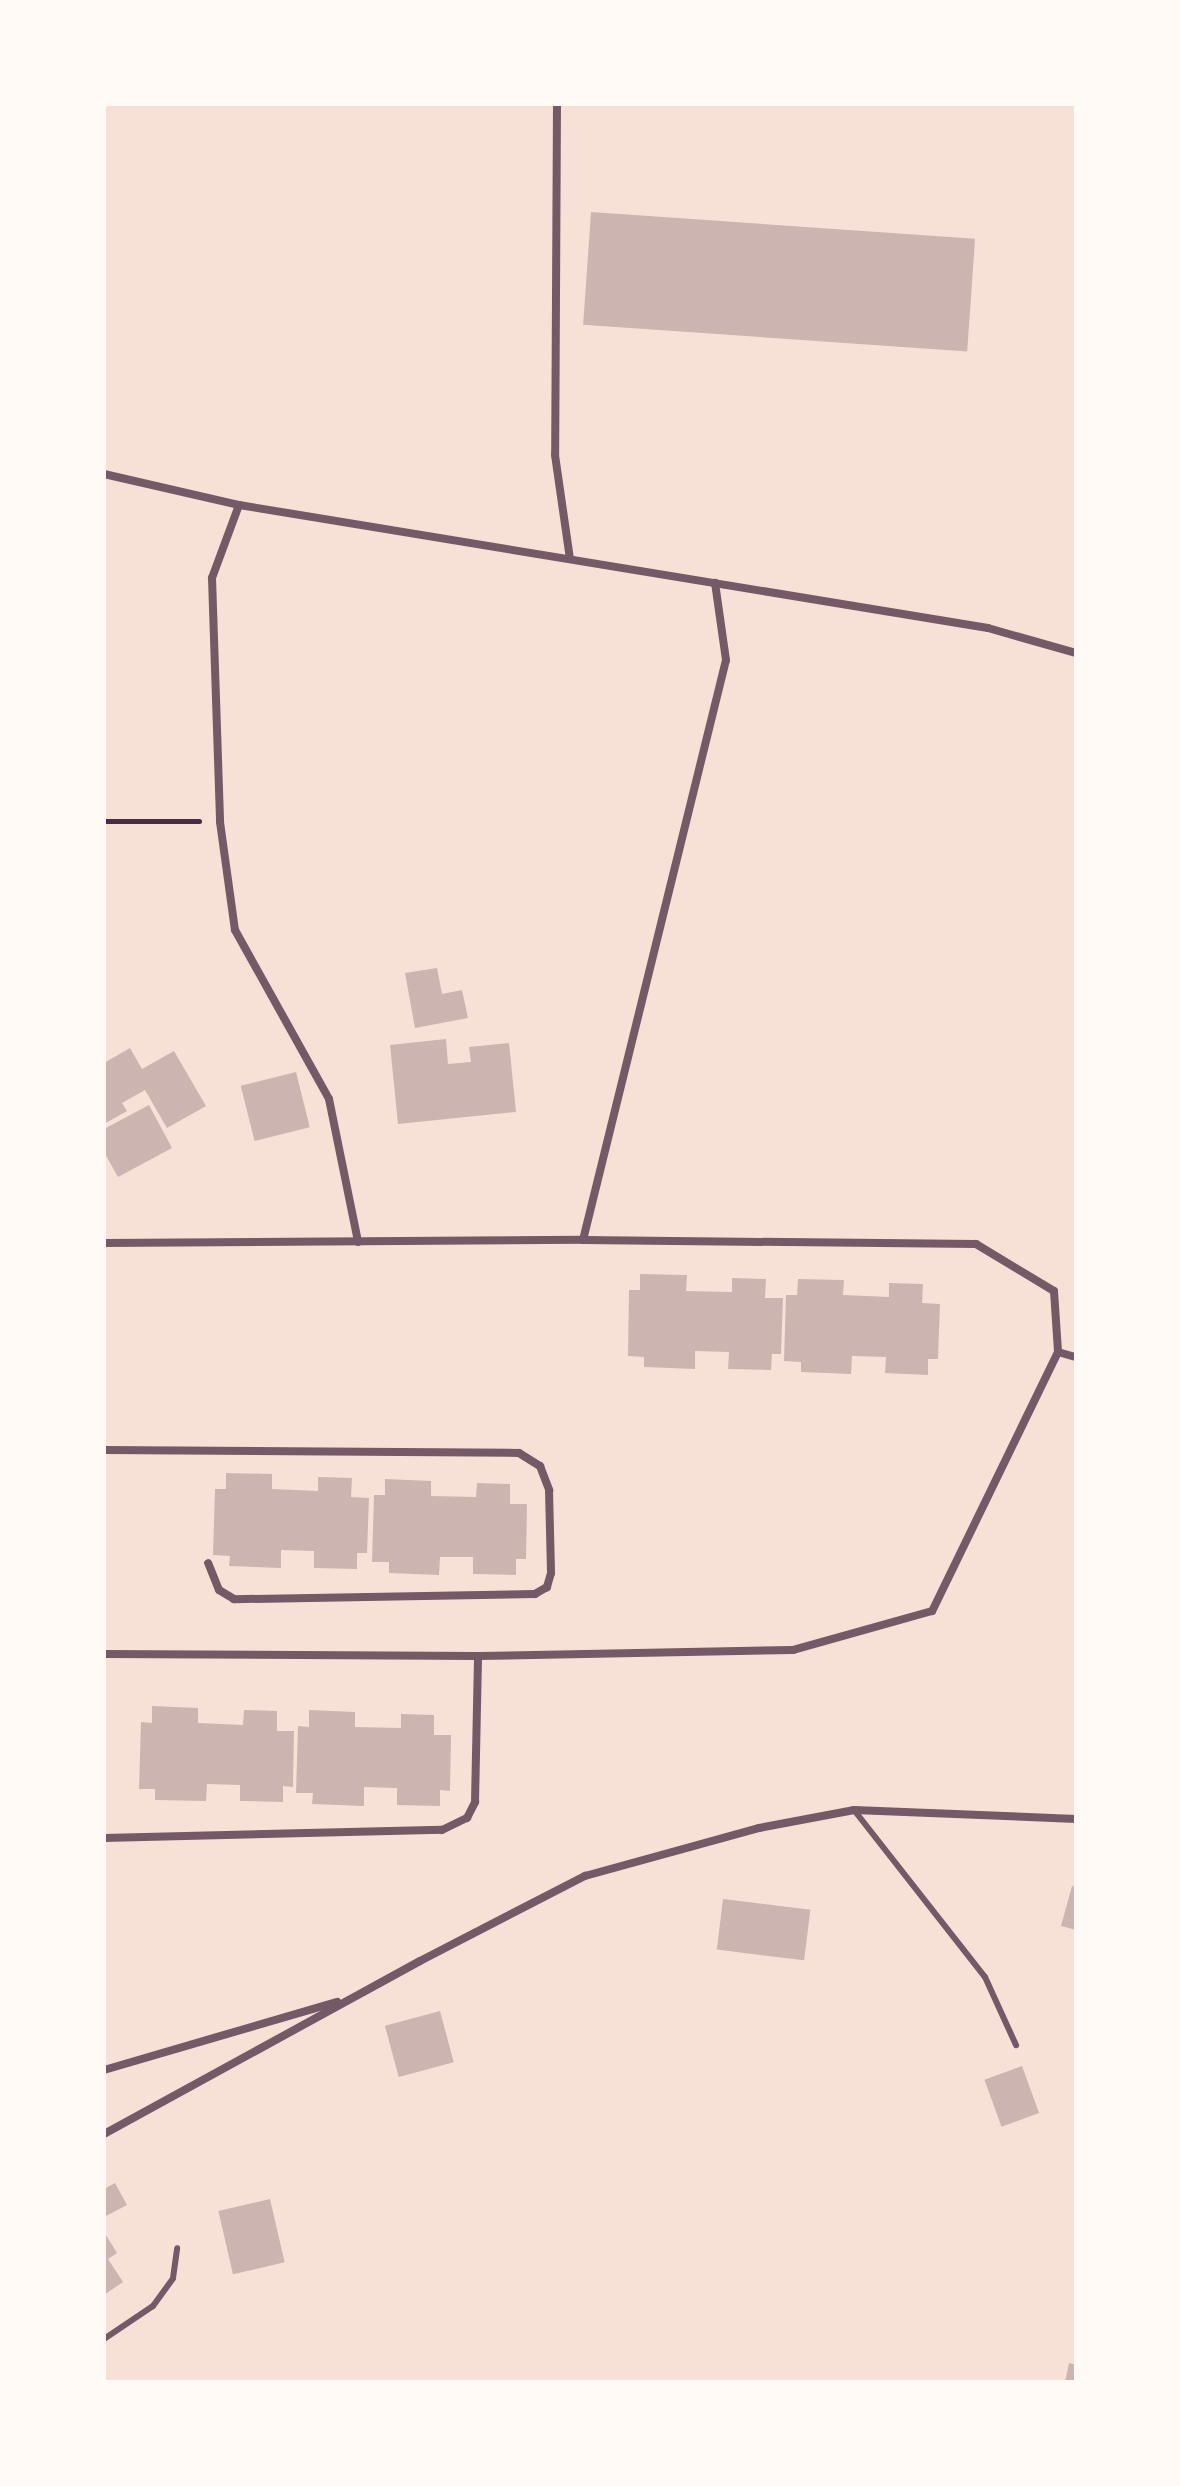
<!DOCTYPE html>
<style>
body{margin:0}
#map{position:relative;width:1180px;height:2486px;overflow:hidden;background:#f7e1d7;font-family:"Roboto Serif",serif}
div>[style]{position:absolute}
.building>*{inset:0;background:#ccb4b1;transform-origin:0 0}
.path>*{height:5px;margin:-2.5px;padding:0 2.5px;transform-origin:2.5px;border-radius:2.5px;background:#4a2c40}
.service>*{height:6px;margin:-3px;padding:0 3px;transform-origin:3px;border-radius:3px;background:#755966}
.minor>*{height:8px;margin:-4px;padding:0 4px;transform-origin:4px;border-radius:4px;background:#755966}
span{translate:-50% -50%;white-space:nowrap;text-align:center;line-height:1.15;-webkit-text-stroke:8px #fffaf5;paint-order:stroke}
.frame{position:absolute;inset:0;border:106px solid #fffaf5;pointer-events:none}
</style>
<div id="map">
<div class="building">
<div style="left:591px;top:212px;width:385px;height:113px;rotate:4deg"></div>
<div style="clip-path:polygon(437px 968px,442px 994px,462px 990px,468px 1018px,415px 1028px,405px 973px)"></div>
<div style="clip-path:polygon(446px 1039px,448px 1064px,471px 1062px,469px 1047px,509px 1043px,516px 1112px,398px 1124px,390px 1045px)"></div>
<div style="clip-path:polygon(130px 1048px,142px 1069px,174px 1051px,206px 1106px,167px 1128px,145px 1090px,122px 1103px,127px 1111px,104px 1124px,104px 1063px)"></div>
<div style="left:296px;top:1072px;width:57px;height:57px;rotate:76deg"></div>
<div style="clip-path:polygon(149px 1105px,172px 1148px,118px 1177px,104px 1152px,104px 1129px)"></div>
<div style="clip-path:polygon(640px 1274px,687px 1275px,686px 1291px,732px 1292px,732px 1278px,766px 1279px,765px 1298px,783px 1298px,781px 1354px,772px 1354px,771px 1370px,728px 1369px,729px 1352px,695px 1351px,695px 1369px,644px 1367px,644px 1357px,628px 1356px,629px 1290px,640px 1290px)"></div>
<div style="clip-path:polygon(798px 1279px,844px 1280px,843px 1295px,889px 1297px,889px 1283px,923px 1284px,922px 1303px,940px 1304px,938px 1359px,928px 1359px,928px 1375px,885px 1373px,886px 1357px,852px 1356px,851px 1374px,801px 1372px,801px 1362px,784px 1361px,786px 1295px,797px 1295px)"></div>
<div style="clip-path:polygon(226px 1473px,272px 1474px,272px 1489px,318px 1491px,318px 1477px,352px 1478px,351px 1497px,369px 1498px,367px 1553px,357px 1553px,357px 1569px,314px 1568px,314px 1551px,281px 1550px,281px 1568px,229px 1566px,230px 1556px,213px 1555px,215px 1489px,226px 1489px)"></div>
<div style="clip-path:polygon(385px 1479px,431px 1481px,431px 1496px,476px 1497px,477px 1483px,510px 1484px,510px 1504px,527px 1504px,526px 1559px,516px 1559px,516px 1575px,473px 1574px,473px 1557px,440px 1557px,439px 1575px,389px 1573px,389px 1562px,372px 1562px,374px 1495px,385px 1495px)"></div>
<div style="clip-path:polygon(152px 1706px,198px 1708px,198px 1723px,243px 1725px,244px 1710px,277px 1711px,277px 1731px,294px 1731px,293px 1787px,283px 1786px,283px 1802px,240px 1801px,240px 1785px,207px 1784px,206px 1801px,155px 1800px,155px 1789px,139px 1789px,141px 1722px,152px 1723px)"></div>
<div style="clip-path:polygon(309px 1710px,355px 1712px,355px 1727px,401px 1728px,401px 1714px,434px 1715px,434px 1735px,451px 1735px,450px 1791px,440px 1790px,440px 1806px,397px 1805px,397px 1788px,364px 1787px,364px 1806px,312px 1804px,313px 1793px,296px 1793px,298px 1726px,309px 1727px)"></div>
<div style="clip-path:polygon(1072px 1886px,1076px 1887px,1076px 1930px,1061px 1926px)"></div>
<div style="left:723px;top:1899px;width:88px;height:51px;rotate:7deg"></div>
<div style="left:440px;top:2011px;width:53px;height:57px;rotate:75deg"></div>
<div style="left:1022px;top:2066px;width:50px;height:40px;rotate:70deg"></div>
<div style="clip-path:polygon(115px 2183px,127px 2205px,104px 2217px,104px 2189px)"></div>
<div style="left:270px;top:2199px;width:65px;height:53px;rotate:77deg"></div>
<div style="clip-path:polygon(104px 2232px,117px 2253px,108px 2259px,123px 2282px,104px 2295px)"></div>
<div style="clip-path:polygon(1069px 2363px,1076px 2365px,1076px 2382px,1065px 2382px)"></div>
</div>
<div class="path">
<div style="left:104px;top:821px;width:95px"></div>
</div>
<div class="service">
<div style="left:854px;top:1810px;width:212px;rotate:51.9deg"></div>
<div style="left:985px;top:1977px;width:75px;rotate:65.5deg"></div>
<div style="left:104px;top:2339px;width:59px;rotate:-34deg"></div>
<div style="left:153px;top:2306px;width:34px;rotate:-54deg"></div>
<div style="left:173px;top:2278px;width:30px;rotate:-82deg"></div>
</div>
<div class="minor">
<div style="left:557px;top:104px;width:351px;rotate:90.3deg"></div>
<div style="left:555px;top:455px;width:105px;rotate:81.8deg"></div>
<div style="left:104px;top:474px;width:139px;rotate:12.9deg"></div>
<div style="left:239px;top:505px;width:759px;rotate:9.33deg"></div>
<div style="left:988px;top:628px;width:91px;rotate:15.9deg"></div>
<div style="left:239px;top:505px;width:78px;rotate:110.3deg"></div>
<div style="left:212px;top:578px;width:244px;rotate:88.1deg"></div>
<div style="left:220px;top:822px;width:109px;rotate:82.1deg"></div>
<div style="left:235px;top:930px;width:193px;rotate:60.9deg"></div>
<div style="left:329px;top:1099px;width:146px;rotate:78.5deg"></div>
<div style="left:583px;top:1240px;width:597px;rotate:-76.15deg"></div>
<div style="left:726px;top:660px;width:78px;rotate:-98.1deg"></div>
<div style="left:104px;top:1243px;width:479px;rotate:-0.4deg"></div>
<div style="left:583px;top:1240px;width:393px;rotate:0.6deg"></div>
<div style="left:976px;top:1244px;width:91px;rotate:31.1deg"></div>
<div style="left:1054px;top:1291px;width:61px;rotate:86.2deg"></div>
<div style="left:1058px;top:1352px;width:288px;rotate:115.9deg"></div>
<div style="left:932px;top:1611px;width:144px;rotate:164.3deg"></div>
<div style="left:793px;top:1650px;width:315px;rotate:178.9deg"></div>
<div style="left:478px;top:1656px;width:374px;rotate:-179.7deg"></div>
<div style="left:1058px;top:1352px;width:19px;rotate:16deg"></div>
<div style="left:104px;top:1450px;width:415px;rotate:0.4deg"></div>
<div style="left:519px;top:1453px;width:25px;rotate:32deg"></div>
<div style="left:540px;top:1466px;width:26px;rotate:69deg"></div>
<div style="left:549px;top:1490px;width:83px;rotate:88.6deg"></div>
<div style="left:551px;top:1573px;width:15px;rotate:106deg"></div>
<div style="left:547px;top:1587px;width:14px;rotate:150deg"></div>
<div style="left:535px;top:1594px;width:301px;rotate:179deg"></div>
<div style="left:234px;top:1599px;width:17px;rotate:-149deg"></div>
<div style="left:219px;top:1590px;width:29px;rotate:-112deg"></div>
<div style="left:104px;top:1838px;width:338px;rotate:-1.4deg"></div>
<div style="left:442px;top:1830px;width:28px;rotate:-26deg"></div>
<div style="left:467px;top:1818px;width:18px;rotate:-63deg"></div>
<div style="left:475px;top:1802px;width:146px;rotate:-88.8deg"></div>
<div style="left:104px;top:2070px;width:243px;rotate:-16.3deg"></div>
<div style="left:104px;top:2134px;width:360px;rotate:-28.7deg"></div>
<div style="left:420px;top:1961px;width:186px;rotate:-27.3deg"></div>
<div style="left:585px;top:1876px;width:180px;rotate:-15.4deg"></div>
<div style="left:759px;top:1828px;width:97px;rotate:-10.7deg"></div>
<div style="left:854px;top:1810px;width:222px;rotate:2.3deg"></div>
</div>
<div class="frame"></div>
</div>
